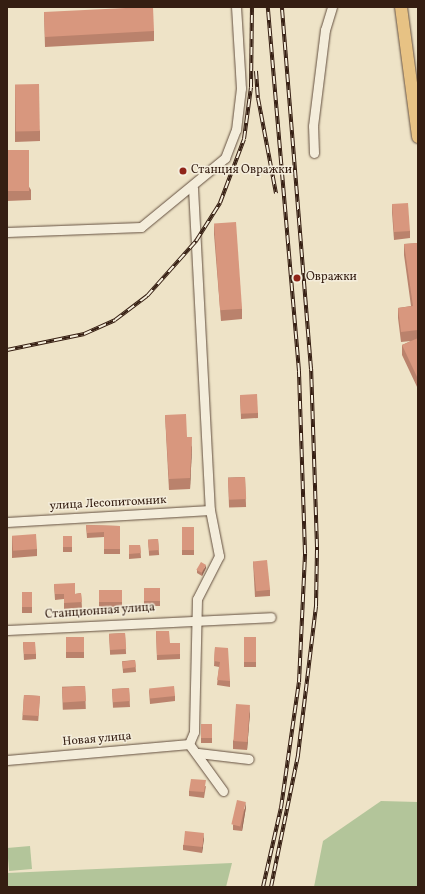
<!DOCTYPE html>
<meta charset="utf-8">
<style>
body{margin:0}
#map{position:relative;width:425px;height:894px;overflow:hidden;background:#eee3c7;font-family:Vollkorn,serif}
div>[style]{position:absolute}
.green>*{inset:0;background:#b3c59a;transform-origin:0 0}
.roads{filter:drop-shadow(0 0 1px #634f3f) drop-shadow(0 0 1px #634f3f)}
.minor>*{height:9px;margin:-4.5px;padding:0 4.5px;transform-origin:4.5px;border-radius:4.5px;background:#f4eddb}
.major>*{height:12px;margin:-6px;padding:0 6px;transform-origin:6px;border-radius:6px;background:#e7c284}
.rail>*{height:4px;margin-top:-2px;transform-origin:0;background:repeating-linear-gradient(90deg,#f4eddb 0 8px,#351e12 0 16px);box-sizing:border-box;border-block:1px solid #351e12}
.wall>*{inset:0;background:#ba826c;transform-origin:0 0}
.shaded-wall>*{inset:0;background:#976a58}
.building>*{inset:0;background:#d8977e;transform-origin:0 0}
.dots>*{width:11px;height:11px;translate:-50% -50%;box-sizing:border-box;border:2px solid #f4eddb;border-radius:50%}
span{translate:-50% -50%;white-space:nowrap;text-align:center;line-height:1.15;-webkit-text-stroke:3px #f4eddb;paint-order:stroke}
.poi-label{font-size:12px;color:#351e12}
.left{translate:0 -50%;text-align:left}
.street-label{font-size:12px;color:#351e12}
.frame{position:absolute;inset:0;border:8px solid #351e12;pointer-events:none}
</style>
<div id="map">
<div class="green">
<div style="clip-path:polygon(381px 801px,418px 802px,418px 887px,314px 887px,323px 841px)"></div>
<div style="left:30px;top:846px;width:23px;height:23px;rotate:85deg"></div>
<div style="clip-path:polygon(232px 863px,226px 887px,7px 887px,7px 873px)"></div>
</div>
<div class="roads">
<div class="minor">
<div style="left:314px;top:153px;width:27px;rotate:-92deg"></div>
<div style="left:313px;top:126px;width:97px;rotate:-82.9deg"></div>
<div style="left:325px;top:30px;width:24px;rotate:-73deg"></div>
<div style="left:193px;top:188px;width:322px;rotate:87deg"></div>
<div style="left:210px;top:510px;width:47px;rotate:78.9deg"></div>
<div style="left:219px;top:556px;width:48px;rotate:117.1deg"></div>
<div style="left:197px;top:599px;width:133px;rotate:91.3deg"></div>
<div style="left:194px;top:732px;width:13px;rotate:113deg"></div>
<div style="left:189px;top:744px;width:58px;rotate:54.1deg"></div>
<div style="left:7px;top:232px;width:134px;rotate:-2.1deg"></div>
<div style="left:141px;top:227px;width:109px;rotate:-39.4deg"></div>
<div style="left:225px;top:158px;width:30px;rotate:-69deg"></div>
<div style="left:236px;top:130px;width:42px;rotate:-83.2deg"></div>
<div style="left:241px;top:88px;width:81px;rotate:-93.5deg"></div>
<div style="left:7px;top:522px;width:203px;rotate:-3.4deg"></div>
<div style="left:7px;top:630px;width:264px;rotate:-2.8deg"></div>
<div style="left:198px;top:753px;width:51px;rotate:6.7deg"></div>
<div style="left:7px;top:760px;width:183px;rotate:-5deg"></div>
</div>
<div class="major">
<div style="left:401px;top:7px;width:131px;rotate:82.5deg"></div>
</div>
</div>
<div class="rail">
<div style="left:256px;top:71px;width:27px;rotate:86deg"></div>
<div style="left:258px;top:98px;width:97px;rotate:79.3deg"></div>
<div style="left:7px;top:350px;width:79px;rotate:-11.7deg"></div>
<div style="left:84px;top:334px;width:34px;rotate:-24deg"></div>
<div style="left:115px;top:320px;width:40px;rotate:-37deg"></div>
<div style="left:147px;top:296px;width:74px;rotate:-48.3deg"></div>
<div style="left:196px;top:241px;width:45px;rotate:-57.7deg"></div>
<div style="left:220px;top:203px;width:68px;rotate:-69.4deg"></div>
<div style="left:244px;top:139px;width:52px;rotate:-82.3deg"></div>
<div style="left:251px;top:87px;width:80px;rotate:-89.3deg"></div>
<div style="left:263px;top:887px;width:81px;rotate:-77.2deg"></div>
<div style="left:281px;top:808px;width:127px;rotate:-81.9deg"></div>
<div style="left:299px;top:682px;width:129px;rotate:-87.3deg"></div>
<div style="left:305px;top:553px;width:182px;rotate:-91.9deg"></div>
<div style="left:299px;top:371px;width:365px;rotate:-94.9deg"></div>
<div style="left:271px;top:887px;width:135px;rotate:-78.4deg"></div>
<div style="left:298px;top:755px;width:150px;rotate:-83.1deg"></div>
<div style="left:316px;top:606px;width:59px;rotate:-89deg"></div>
<div style="left:317px;top:547px;width:178px;rotate:-91.9deg"></div>
<div style="left:311px;top:369px;width:363px;rotate:-94.6deg"></div>
</div>
<div class="wall">
<div style="clip-path:polygon(44px 12px,154px 31px,154px 41px,45px 47px)"></div>
<div style="clip-path:polygon(15px 85px,40px 131px,40px 141px,15px 142px)"></div>
<div style="clip-path:polygon(7px 150px,31px 190px,31px 200px,7px 201px)"></div>
<div style="clip-path:polygon(392px 204px,410px 231px,410px 238px,394px 240px,392px 212px)"></div>
<div style="clip-path:polygon(214px 224px,242px 309px,242px 319px,221px 321px,214px 234px)"></div>
<div style="clip-path:polygon(418px 243px,418px 389px,402px 355px,402px 345px,411px 341px,401px 342px,398px 318px,398px 308px,411px 306px,404px 255px,404px 244px)"></div>
<div style="clip-path:polygon(240px 396px,258px 413px,258px 418px,241px 419px)"></div>
<div style="clip-path:polygon(165px 415px,192px 447px,190px 489px,169px 490px)"></div>
<div style="left:245px;top:477px;width:30px;height:17px;rotate:88deg"></div>
<div style="clip-path:polygon(86px 525px,120px 526px,120px 554px,104px 554px,104px 537px,87px 538px)"></div>
<div style="left:194px;top:527px;width:28px;height:12px;rotate:90deg"></div>
<div style="clip-path:polygon(12px 536px,37px 549px,37px 556px,12px 558px)"></div>
<div style="left:63px;top:536px;width:9px;height:16px"></div>
<div style="left:158px;top:539px;width:16px;height:10px;rotate:86deg"></div>
<div style="clip-path:polygon(129px 545px,140px 545px,141px 558px,129px 559px)"></div>
<div style="clip-path:polygon(253px 561px,270px 590px,270px 596px,255px 597px)"></div>
<div style="clip-path:polygon(206px 568px,202px 576px,197px 573px,197px 570px)"></div>
<div style="clip-path:polygon(54px 584px,75px 594px,81px 593px,82px 608px,64px 609px,64px 599px,55px 600px)"></div>
<div style="left:144px;top:588px;width:16px;height:18px"></div>
<div style="left:122px;top:590px;width:17px;height:23px;rotate:90deg"></div>
<div style="left:22px;top:592px;width:10px;height:21px"></div>
<div style="clip-path:polygon(156px 631px,170px 643px,180px 643px,180px 659px,157px 660px)"></div>
<div style="left:125px;top:633px;width:21px;height:16px;rotate:87deg"></div>
<div style="left:66px;top:637px;width:18px;height:21px"></div>
<div style="left:244px;top:637px;width:12px;height:30px"></div>
<div style="clip-path:polygon(23px 642px,36px 654px,36px 659px,24px 660px)"></div>
<div style="clip-path:polygon(215px 647px,230px 681px,230px 687px,217px 685px,219px 667px,214px 666px)"></div>
<div style="left:135px;top:660px;width:12px;height:13px;rotate:85deg"></div>
<div style="left:85px;top:686px;width:23px;height:23px;rotate:88deg"></div>
<div style="left:129px;top:688px;width:19px;height:17px;rotate:87deg"></div>
<div style="clip-path:polygon(149px 690px,175px 696px,175px 701px,150px 704px)"></div>
<div style="left:24px;top:695px;width:16px;height:25px;rotate:4deg"></div>
<div style="clip-path:polygon(250px 712px,247px 750px,233px 749px,233px 741px)"></div>
<div style="left:201px;top:724px;width:11px;height:19px"></div>
<div style="clip-path:polygon(206px 786px,204px 798px,189px 796px,189px 791px)"></div>
<div style="clip-path:polygon(246px 807px,242px 831px,233px 830px,233px 825px)"></div>
<div style="clip-path:polygon(204px 838px,202px 853px,183px 850px,183px 845px)"></div>
</div>
<div class="shaded-wall">
<div style="clip-path:polygon(192px 437px,192px 447px,190px 489px,190px 478px)"></div>
<div style="clip-path:polygon(206px 565px,206px 568px,202px 576px,202px 573px)"></div>
<div style="clip-path:polygon(250px 705px,250px 712px,247px 750px,247px 742px)"></div>
<div style="clip-path:polygon(246px 802px,246px 807px,242px 831px,242px 826px)"></div>
<div style="clip-path:polygon(204px 833px,204px 838px,202px 853px,202px 847px)"></div>
</div>
<div class="building">
<div style="clip-path:polygon(146px 7px,153px 7px,154px 31px,45px 37px,44px 12px)"></div>
<div style="left:39px;top:84px;width:47px;height:24px;rotate:89deg"></div>
<div style="left:7px;top:150px;width:22px;height:41px"></div>
<div style="left:408px;top:203px;width:28px;height:16px;rotate:86deg"></div>
<div style="left:236px;top:222px;width:87px;height:22px;rotate:86deg"></div>
<div style="clip-path:polygon(418px 243px,418px 330px,401px 332px,398px 308px,413px 306px,404px 244px)"></div>
<div style="clip-path:polygon(418px 338px,418px 379px,402px 345px)"></div>
<div style="left:257px;top:394px;width:19px;height:17px;rotate:87deg"></div>
<div style="clip-path:polygon(186px 414px,187px 437px,192px 437px,190px 478px,169px 479px,165px 415px)"></div>
<div style="left:245px;top:477px;width:22px;height:17px;rotate:87deg"></div>
<div style="clip-path:polygon(86px 525px,120px 526px,120px 549px,104px 549px,104px 532px,87px 533px)"></div>
<div style="left:194px;top:527px;width:23px;height:12px;rotate:90deg"></div>
<div style="left:36px;top:534px;width:15px;height:24px;rotate:86deg"></div>
<div style="left:63px;top:536px;width:9px;height:11px"></div>
<div style="left:158px;top:539px;width:11px;height:10px;rotate:85deg"></div>
<div style="clip-path:polygon(129px 545px,140px 545px,141px 553px,129px 554px)"></div>
<div style="left:267px;top:560px;width:30px;height:14px;rotate:84deg"></div>
<div style="left:201px;top:562px;width:6px;height:9px;rotate:31deg"></div>
<div style="clip-path:polygon(75px 583px,75px 594px,81px 593px,82px 602px,64px 603px,64px 594px,55px 594px,54px 584px)"></div>
<div style="left:144px;top:588px;width:16px;height:13px"></div>
<div style="left:122px;top:590px;width:12px;height:23px;rotate:90deg"></div>
<div style="left:22px;top:592px;width:10px;height:15px"></div>
<div style="clip-path:polygon(156px 631px,169px 631px,170px 643px,180px 643px,180px 654px,157px 655px)"></div>
<div style="left:125px;top:633px;width:16px;height:16px;rotate:86deg"></div>
<div style="left:66px;top:637px;width:18px;height:15px"></div>
<div style="left:244px;top:637px;width:12px;height:25px"></div>
<div style="clip-path:polygon(23px 642px,35px 642px,36px 654px,24px 654px)"></div>
<div style="clip-path:polygon(215px 647px,228px 648px,230px 681px,217px 680px,220px 662px,214px 661px)"></div>
<div style="left:135px;top:660px;width:7px;height:13px;rotate:82deg"></div>
<div style="left:85px;top:686px;width:15px;height:23px;rotate:86deg"></div>
<div style="left:174px;top:686px;width:10px;height:25px;rotate:84deg"></div>
<div style="left:129px;top:688px;width:13px;height:17px;rotate:86deg"></div>
<div style="left:24px;top:695px;width:16px;height:20px;rotate:4deg"></div>
<div style="left:236px;top:704px;width:14px;height:37px;rotate:4deg"></div>
<div style="left:201px;top:724px;width:11px;height:14px"></div>
<div style="clip-path:polygon(191px 779px,206px 780px,204px 792px,189px 791px)"></div>
<div style="left:237px;top:800px;width:9px;height:25px;rotate:13deg"></div>
<div style="left:185px;top:831px;width:19px;height:14px;rotate:6deg"></div>
</div>
<div class="dots">
<div style="left:183px;top:171px;background:#8f2418"></div>
<div style="left:297px;top:278px;background:#8f2418"></div>
</div>
<div class="poi-label">
<span class="left" style="left:191px;top:171px">Станция Овражки</span>
<span class="left" style="left:306px;top:278px">Овражки</span>
</div>
<div class="street-label">
<span style="left:108px;top:504px;rotate:-3deg">улица Лесопитомник</span>
<span style="left:100px;top:612px;rotate:-4deg">Станционная улица</span>
<span style="left:97px;top:740px;rotate:-5deg">Новая улица</span>
</div>
<div class="frame"></div>
</div>
